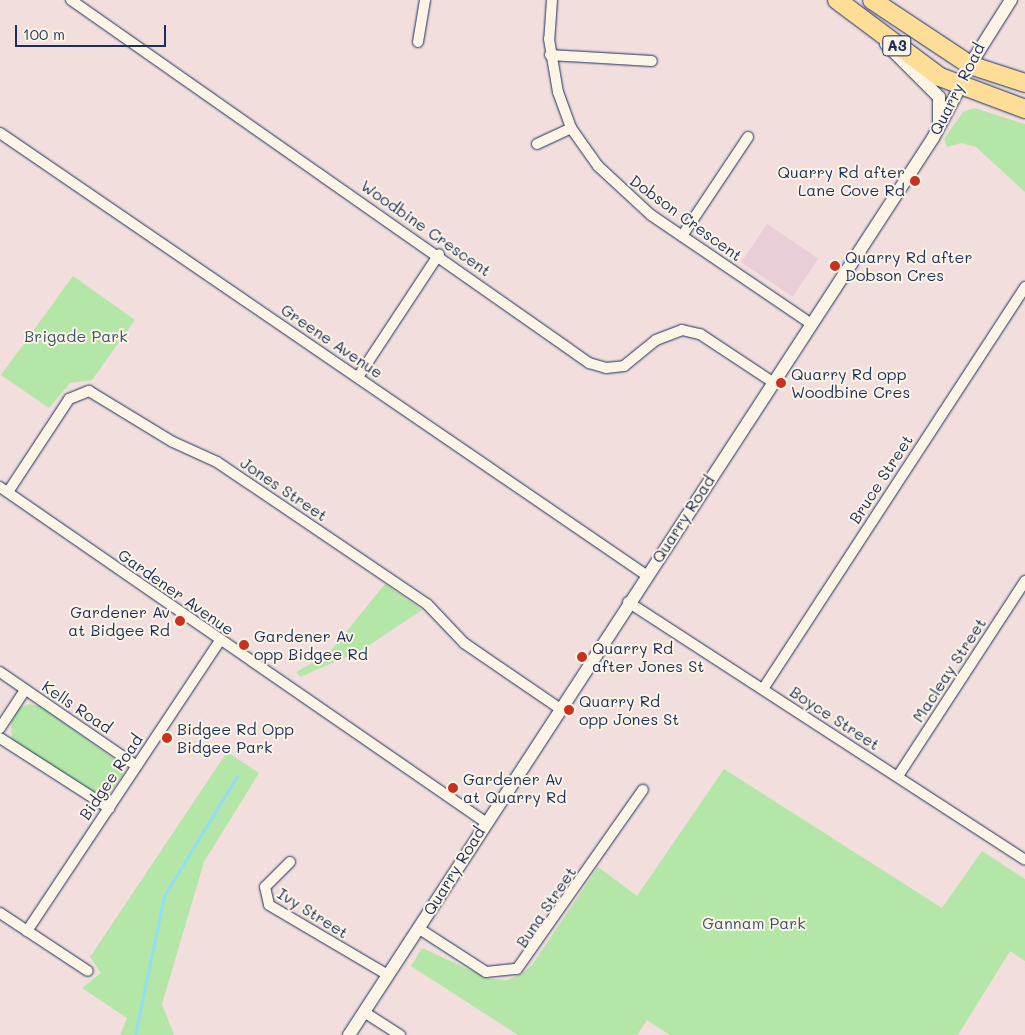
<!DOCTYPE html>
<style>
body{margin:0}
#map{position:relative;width:1025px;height:1035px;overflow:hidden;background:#f1dedd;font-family:Mali,sans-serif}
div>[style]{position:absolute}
.built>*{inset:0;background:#e9ced7;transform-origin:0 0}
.green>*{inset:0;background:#b4e6a7}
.stream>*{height:3px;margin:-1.5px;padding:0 1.5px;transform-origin:1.5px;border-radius:1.5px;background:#92def2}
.roads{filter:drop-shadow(0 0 1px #1b2f5e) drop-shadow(0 0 1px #1b2f5e)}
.minor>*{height:10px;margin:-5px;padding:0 5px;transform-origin:5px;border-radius:5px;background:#fcf5e5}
.tertiary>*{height:12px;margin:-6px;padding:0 6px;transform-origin:6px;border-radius:6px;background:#fcf5e5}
.trunk>*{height:18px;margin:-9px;padding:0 9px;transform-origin:9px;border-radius:9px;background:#fedd96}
.dots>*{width:14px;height:14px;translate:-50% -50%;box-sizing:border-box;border:2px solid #fcf5e5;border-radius:50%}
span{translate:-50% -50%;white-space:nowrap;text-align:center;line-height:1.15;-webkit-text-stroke:4px #fcf5e5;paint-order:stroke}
.shield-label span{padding:1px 4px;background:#fcf5e5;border:1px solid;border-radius:4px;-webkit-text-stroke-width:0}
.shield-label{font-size:15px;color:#1b2f5e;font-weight:700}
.street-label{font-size:16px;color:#1b2f5e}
.poi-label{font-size:16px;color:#1b2f5e}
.right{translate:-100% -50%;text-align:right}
.left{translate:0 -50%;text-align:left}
.park-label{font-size:16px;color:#3a546d}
.scale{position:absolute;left:15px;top:25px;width:151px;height:22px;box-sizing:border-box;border:2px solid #1b2f5e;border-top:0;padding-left:6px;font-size:15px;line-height:18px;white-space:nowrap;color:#1b2f5e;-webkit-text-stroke:4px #fcf5e5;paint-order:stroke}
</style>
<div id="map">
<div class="built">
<div style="left:767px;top:224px;width:62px;height:46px;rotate:34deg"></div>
</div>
<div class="green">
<div style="clip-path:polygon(974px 108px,1025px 124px,1025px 192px,976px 147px,961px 143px,947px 147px,944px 139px,963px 112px)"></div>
<div style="clip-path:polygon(73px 276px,135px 320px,92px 380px,70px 383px,49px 408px,1px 375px)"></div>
<div style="clip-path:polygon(385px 584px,422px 610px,362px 650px,300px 677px,296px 672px,328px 654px)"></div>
<div style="clip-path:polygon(29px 704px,40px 706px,120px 763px,123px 774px,110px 793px,98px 797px,12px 739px,11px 722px,19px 708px)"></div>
<div style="clip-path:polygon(227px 752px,259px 773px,204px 862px,162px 1004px,174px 1035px,120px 1035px,127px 1018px,82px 988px,101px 973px,90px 957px)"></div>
<div style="clip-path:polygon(724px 769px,942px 908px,982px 851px,1025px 879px,1025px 961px,1010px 951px,958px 1035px,670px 1035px,647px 1020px,637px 1035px,518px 1035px,411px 966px,422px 948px,490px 979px,507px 980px,521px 974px,532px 965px,598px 867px,637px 896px)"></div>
</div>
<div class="stream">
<div style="left:135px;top:1035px;width:142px;rotate:-78.2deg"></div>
<div style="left:164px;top:896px;width:140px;rotate:-58.7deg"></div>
</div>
<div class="roads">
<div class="minor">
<div style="left:71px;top:0;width:633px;rotate:35.02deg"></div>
<div style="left:589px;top:363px;width:18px;rotate:16deg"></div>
<div style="left:606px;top:368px;width:18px;rotate:-6deg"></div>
<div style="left:624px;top:366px;width:41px;rotate:-39.1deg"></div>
<div style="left:656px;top:340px;width:28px;rotate:-21deg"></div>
<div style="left:682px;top:330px;width:18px;rotate:13deg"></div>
<div style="left:700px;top:334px;width:85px;rotate:33.5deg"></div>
<div style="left:552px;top:0;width:39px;rotate:94deg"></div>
<div style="left:549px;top:39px;width:54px;rotate:80.4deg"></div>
<div style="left:558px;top:92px;width:38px;rotate:70deg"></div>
<div style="left:571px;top:128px;width:47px;rotate:54.6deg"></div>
<div style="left:598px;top:166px;width:72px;rotate:42.8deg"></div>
<div style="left:651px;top:215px;width:192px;rotate:34.2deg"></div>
<div style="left:418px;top:42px;width:43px;rotate:-80.5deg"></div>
<div style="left:550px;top:55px;width:102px;rotate:3.4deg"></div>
<div style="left:0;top:133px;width:783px;rotate:34.38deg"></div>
<div style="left:537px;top:144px;width:38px;rotate:-25deg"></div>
<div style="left:682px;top:236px;width:119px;rotate:-56.3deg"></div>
<div style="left:358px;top:377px;width:147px;rotate:-56.6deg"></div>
<div style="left:0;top:487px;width:589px;rotate:34.63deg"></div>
<div style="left:8px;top:492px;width:111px;rotate:-56.7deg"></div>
<div style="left:69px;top:399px;width:22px;rotate:-22deg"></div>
<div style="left:89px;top:391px;width:98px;rotate:31.3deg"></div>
<div style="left:173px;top:442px;width:48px;rotate:24.4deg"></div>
<div style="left:217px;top:462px;width:254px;rotate:34.1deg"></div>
<div style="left:427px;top:604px;width:54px;rotate:46.5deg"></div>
<div style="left:464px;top:643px;width:115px;rotate:34.4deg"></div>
<div style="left:628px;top:602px;width:473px;rotate:33deg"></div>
<div style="left:0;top:672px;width:166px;rotate:34.5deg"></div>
<div style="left:763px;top:689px;width:480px;rotate:-56.9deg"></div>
<div style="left:0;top:728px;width:45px;rotate:-56.7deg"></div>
<div style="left:0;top:738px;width:130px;rotate:32.7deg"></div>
<div style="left:898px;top:776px;width:233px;rotate:-56.9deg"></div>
<div style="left:290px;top:862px;width:35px;rotate:135deg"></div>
<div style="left:265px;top:887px;width:18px;rotate:77deg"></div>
<div style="left:269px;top:905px;width:138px;rotate:30.5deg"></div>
<div style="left:0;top:913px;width:105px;rotate:33.4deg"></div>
<div style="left:418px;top:928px;width:81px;rotate:32.9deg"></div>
<div style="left:486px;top:972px;width:31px;rotate:-6deg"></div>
<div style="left:517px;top:969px;width:219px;rotate:-54.9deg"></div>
<div style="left:27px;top:931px;width:348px;rotate:-56.4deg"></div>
<div style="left:364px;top:1012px;width:43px;rotate:32.6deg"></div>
</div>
<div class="tertiary">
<div style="left:886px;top:44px;width:75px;rotate:45deg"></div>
<div style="left:939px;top:97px;width:25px;rotate:90deg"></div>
<div style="left:970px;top:65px;width:77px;rotate:-57.8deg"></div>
<div style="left:349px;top:1035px;width:1070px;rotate:-56.93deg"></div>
<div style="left:933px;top:138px;width:58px;rotate:-62.1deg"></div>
</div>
<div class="trunk">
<div style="left:837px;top:0;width:129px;rotate:36.8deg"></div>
<div style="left:940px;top:77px;width:91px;rotate:20.6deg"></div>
<div style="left:872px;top:0;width:118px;rotate:33.6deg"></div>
<div style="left:970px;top:65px;width:58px;rotate:18.1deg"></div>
</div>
</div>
<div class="dots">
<div style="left:915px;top:181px;background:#c8321e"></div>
<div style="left:835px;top:266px;background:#c8321e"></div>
<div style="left:781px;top:383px;background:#c8321e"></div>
<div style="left:180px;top:621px;background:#c8321e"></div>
<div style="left:244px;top:645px;background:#c8321e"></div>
<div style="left:582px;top:657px;background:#c8321e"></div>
<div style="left:569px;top:710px;background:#c8321e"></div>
<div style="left:167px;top:738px;background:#c8321e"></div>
<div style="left:453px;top:788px;background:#c8321e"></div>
</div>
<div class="shield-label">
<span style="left:897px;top:46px">A3</span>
</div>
<div class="street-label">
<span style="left:957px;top:89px;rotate:-63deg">Quarry Road</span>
<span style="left:686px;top:218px;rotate:36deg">Dobson Crescent</span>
<span style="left:426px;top:228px;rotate:35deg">Woodbine Crescent</span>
<span style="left:332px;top:341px;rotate:34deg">Greene Avenue</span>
<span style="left:881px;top:479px;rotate:-57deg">Bruce Street</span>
<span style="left:284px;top:489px;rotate:34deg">Jones Street</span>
<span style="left:683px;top:519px;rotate:-57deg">Quarry Road</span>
<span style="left:176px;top:592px;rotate:35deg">Gardener Avenue</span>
<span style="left:949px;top:670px;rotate:-57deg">Macleay Street</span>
<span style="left:77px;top:707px;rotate:34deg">Kells Road</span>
<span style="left:835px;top:718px;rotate:33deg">Boyce Street</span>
<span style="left:111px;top:777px;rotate:-56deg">Bidgee Road</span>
<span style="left:454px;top:871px;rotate:-58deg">Quarry Road</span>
<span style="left:546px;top:907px;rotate:-56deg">Buna Street</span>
<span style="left:313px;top:913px;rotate:32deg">Ivy Street</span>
</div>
<div class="poi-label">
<span class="right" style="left:905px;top:181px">Quarry Rd after<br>Lane Cove Rd</span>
<span class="left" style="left:845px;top:266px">Quarry Rd after<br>Dobson Cres</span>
<span class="left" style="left:791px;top:383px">Quarry Rd opp<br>Woodbine Cres</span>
<span class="right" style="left:170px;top:621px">Gardener Av<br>at Bidgee Rd</span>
<span class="left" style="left:254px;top:645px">Gardener Av<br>opp Bidgee Rd</span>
<span class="left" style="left:592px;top:657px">Quarry Rd<br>after Jones St</span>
<span class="left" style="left:579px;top:710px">Quarry Rd<br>opp Jones St</span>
<span class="left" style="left:177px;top:738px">Bidgee Rd Opp<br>Bidgee Park</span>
<span class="left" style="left:463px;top:788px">Gardener Av<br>at Quarry Rd</span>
</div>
<div class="park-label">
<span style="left:76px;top:336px">Brigade Park</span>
<span style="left:754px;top:923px">Gannam Park</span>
</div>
<div class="scale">100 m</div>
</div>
